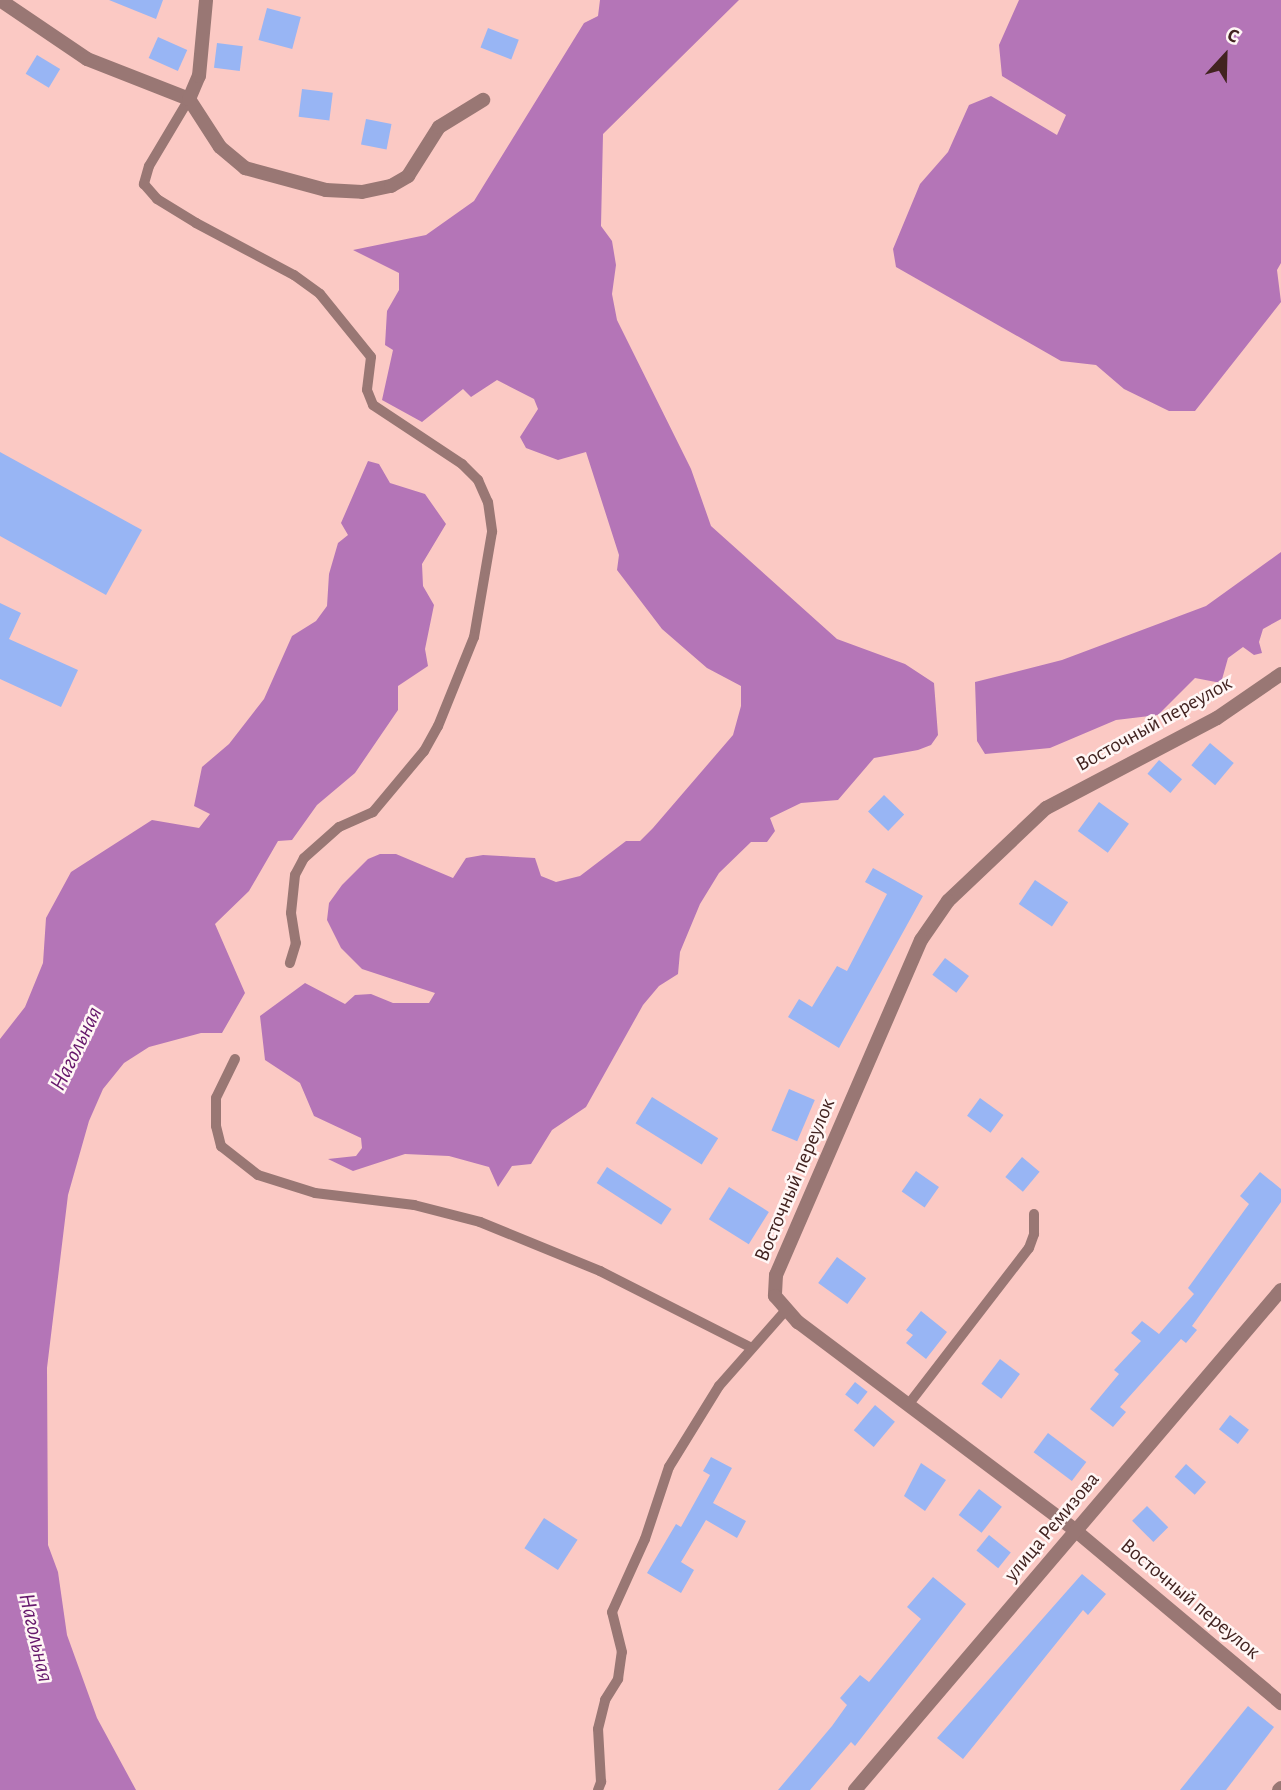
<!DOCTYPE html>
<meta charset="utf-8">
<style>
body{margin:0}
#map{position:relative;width:1281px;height:1790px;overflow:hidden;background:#fbc9c4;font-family:"Alegreya Sans",sans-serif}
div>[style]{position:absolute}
.water>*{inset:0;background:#b475b7}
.building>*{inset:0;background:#98b5f4;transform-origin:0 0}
.service>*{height:10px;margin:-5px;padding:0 5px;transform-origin:5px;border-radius:5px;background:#997774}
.minor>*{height:14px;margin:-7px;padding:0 7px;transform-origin:7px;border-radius:7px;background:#997774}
span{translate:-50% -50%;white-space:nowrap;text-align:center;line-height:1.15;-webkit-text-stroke:5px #fff6f5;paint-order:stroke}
.street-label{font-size:21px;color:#422320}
.water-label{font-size:23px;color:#65176b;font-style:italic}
.north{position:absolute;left:1190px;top:21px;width:70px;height:70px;-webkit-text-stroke:5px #fff6f5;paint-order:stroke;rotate:22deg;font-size:19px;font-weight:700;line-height:28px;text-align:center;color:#422320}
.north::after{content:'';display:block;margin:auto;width:24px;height:32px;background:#422320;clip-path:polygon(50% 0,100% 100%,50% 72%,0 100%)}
</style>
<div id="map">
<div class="water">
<div style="clip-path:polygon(600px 0,739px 0,603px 134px,601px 226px,612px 241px,616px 265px,612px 294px,617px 320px,691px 469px,711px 526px,837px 639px,905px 664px,934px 683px,938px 735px,931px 745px,918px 750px,874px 758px,838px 800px,801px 803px,770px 818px,775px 831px,767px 842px,751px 842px,719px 873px,700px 904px,680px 952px,678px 974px,659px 986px,643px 1005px,586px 1107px,552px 1130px,531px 1164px,512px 1166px,498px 1187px,489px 1167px,449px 1156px,405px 1154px,353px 1171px,328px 1159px,356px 1156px,362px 1148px,361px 1138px,314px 1116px,300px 1083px,265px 1060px,260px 1016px,305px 983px,345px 1004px,355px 995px,371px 994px,393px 1003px,429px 1003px,435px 993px,362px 969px,341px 948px,327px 920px,329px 903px,342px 885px,368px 859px,380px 854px,396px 854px,453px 878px,466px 858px,483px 855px,535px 858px,541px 876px,556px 882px,580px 876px,626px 841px,640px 841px,653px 828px,733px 735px,741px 706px,741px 686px,707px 668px,662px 629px,617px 570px,619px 555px,586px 452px,558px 460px,526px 448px,520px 437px,538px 409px,534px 399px,497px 380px,471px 397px,463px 389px,422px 422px,382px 400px,393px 350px,385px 345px,387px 311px,399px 290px,399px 273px,353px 250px,426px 235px,474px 201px,584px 23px,598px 16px)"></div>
<div style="clip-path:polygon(1019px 0,1281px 0,1281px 263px,1277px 270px,1281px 302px,1195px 411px,1169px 411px,1124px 389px,1096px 365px,1061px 361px,896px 267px,893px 249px,920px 184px,948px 152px,969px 105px,991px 96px,1057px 135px,1066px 115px,1002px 76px,999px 45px)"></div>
<div style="clip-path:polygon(368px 461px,379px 464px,390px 483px,425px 494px,446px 524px,422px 564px,423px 586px,434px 605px,425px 649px,428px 666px,398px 686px,398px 710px,355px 773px,317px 805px,292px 840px,278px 841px,249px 891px,215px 924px,245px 993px,222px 1033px,201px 1033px,149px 1047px,124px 1063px,103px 1089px,89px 1121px,68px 1195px,47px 1368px,48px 1545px,58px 1572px,67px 1635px,97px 1718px,136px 1790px,0 1790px,0 1039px,25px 1007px,43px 963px,46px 918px,71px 872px,152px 820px,199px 828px,210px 814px,194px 806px,202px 767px,229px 744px,264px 699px,292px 636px,316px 621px,327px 606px,329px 574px,338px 543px,348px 535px,341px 523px)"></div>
<div style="clip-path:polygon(1281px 552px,1281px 619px,1263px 629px,1259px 642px,1262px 653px,1254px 655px,1243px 647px,1228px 658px,1221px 683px,1195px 678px,1158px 715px,1116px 720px,1050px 748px,985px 754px,977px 741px,975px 682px,1062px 660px,1206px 606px)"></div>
</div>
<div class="building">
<div style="clip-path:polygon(109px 0,163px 0,156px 19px)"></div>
<div style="left:267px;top:8px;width:35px;height:33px;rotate:15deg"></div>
<div style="left:488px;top:28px;width:33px;height:21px;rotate:21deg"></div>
<div style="left:158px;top:37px;width:32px;height:23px;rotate:24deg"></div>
<div style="left:217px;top:43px;width:26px;height:25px;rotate:7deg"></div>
<div style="left:37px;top:55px;width:27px;height:22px;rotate:31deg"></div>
<div style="left:302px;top:89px;width:31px;height:28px;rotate:7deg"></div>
<div style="left:366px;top:119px;width:26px;height:26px;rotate:11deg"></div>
<div style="clip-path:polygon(0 452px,142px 530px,106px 595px,0 536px)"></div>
<div style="clip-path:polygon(0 603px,21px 613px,9px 639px,78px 670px,61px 707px,0 679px)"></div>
<div style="left:1210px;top:743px;width:31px;height:29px;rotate:40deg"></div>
<div style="left:1159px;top:760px;width:30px;height:18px;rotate:40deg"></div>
<div style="left:884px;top:795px;width:28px;height:23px;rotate:44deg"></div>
<div style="left:1099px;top:802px;width:37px;height:36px;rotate:36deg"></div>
<div style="clip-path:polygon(873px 868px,923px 896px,839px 1048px,788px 1017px,799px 999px,812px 1007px,837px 966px,847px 971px,887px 894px,865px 882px)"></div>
<div style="left:1035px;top:880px;width:40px;height:29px;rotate:34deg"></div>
<div style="left:945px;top:958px;width:30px;height:21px;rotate:37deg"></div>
<div style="left:789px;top:1089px;width:28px;height:45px;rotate:23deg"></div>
<div style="left:652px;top:1097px;width:78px;height:31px;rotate:32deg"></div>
<div style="left:980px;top:1098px;width:29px;height:22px;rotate:36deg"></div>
<div style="left:1022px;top:1157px;width:23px;height:26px;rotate:40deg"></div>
<div style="left:607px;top:1167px;width:77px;height:19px;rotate:33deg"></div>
<div style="left:916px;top:1171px;width:28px;height:25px;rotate:35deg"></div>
<div style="clip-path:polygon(1260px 1172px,1281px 1189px,1281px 1202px,1192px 1326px,1197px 1330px,1186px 1343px,1181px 1339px,1120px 1407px,1126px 1412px,1113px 1427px,1090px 1409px,1119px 1374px,1114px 1370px,1141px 1341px,1131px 1333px,1142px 1321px,1159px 1334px,1194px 1294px,1188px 1288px,1249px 1204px,1240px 1196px)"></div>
<div style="left:729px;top:1187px;width:47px;height:38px;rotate:32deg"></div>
<div style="left:837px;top:1257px;width:36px;height:32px;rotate:36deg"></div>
<div style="clip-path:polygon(921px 1311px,947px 1332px,926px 1359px,906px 1343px,913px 1335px,906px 1330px)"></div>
<div style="left:1000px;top:1359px;width:25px;height:31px;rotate:37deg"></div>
<div style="left:855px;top:1382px;width:16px;height:16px;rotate:38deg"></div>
<div style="left:875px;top:1405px;width:26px;height:33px;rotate:40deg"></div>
<div style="left:1230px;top:1415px;width:24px;height:18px;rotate:38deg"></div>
<div style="left:1048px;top:1433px;width:48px;height:24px;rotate:37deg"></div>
<div style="clip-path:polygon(711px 1457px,732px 1468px,713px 1503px,746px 1521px,737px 1538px,706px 1520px,681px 1562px,694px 1570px,681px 1593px,647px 1573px,676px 1524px,681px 1527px,710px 1475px,703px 1471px)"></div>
<div style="clip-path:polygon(921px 1463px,946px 1480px,925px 1511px,904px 1496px)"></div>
<div style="left:1186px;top:1464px;width:27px;height:17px;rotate:42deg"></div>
<div style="left:979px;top:1489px;width:29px;height:33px;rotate:38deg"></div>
<div style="left:1147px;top:1506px;width:30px;height:21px;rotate:45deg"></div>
<div style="left:544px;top:1518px;width:40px;height:36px;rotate:33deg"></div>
<div style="left:989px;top:1535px;width:28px;height:20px;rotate:39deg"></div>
<div style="clip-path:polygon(1082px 1574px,1106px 1594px,1088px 1615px,1083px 1610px,963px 1759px,937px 1738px)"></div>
<div style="clip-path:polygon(933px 1577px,966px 1604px,855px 1746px,851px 1742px,810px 1790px,778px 1790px,832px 1726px,847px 1705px,840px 1698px,860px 1675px,869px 1682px,921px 1619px,907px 1607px)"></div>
<div style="clip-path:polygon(1248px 1706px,1274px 1727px,1226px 1790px,1180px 1790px)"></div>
</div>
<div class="service">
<div style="left:189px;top:99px;width:78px;rotate:120.8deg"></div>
<div style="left:149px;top:166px;width:19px;rotate:106deg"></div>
<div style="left:144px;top:184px;width:20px;rotate:49deg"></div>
<div style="left:157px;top:199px;width:46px;rotate:31.6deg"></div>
<div style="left:196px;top:223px;width:111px;rotate:28deg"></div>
<div style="left:294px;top:275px;width:32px;rotate:36deg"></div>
<div style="left:320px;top:294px;width:81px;rotate:51deg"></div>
<div style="left:371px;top:357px;width:33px;rotate:97deg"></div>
<div style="left:367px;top:390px;width:16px;rotate:68deg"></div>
<div style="left:373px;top:405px;width:107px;rotate:33.5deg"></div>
<div style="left:462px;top:464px;width:23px;rotate:45deg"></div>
<div style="left:478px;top:480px;width:24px;rotate:66deg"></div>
<div style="left:488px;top:502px;width:30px;rotate:82deg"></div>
<div style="left:492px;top:532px;width:107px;rotate:99.7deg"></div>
<div style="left:474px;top:637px;width:96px;rotate:112deg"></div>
<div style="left:438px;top:726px;width:29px;rotate:119deg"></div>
<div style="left:424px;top:751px;width:80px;rotate:129.9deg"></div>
<div style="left:373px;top:812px;width:37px;rotate:156deg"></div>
<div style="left:339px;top:827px;width:47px;rotate:138.5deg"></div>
<div style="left:304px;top:858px;width:19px;rotate:118deg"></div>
<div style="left:295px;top:875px;width:38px;rotate:96deg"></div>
<div style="left:291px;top:913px;width:30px;rotate:81deg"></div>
<div style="left:296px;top:943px;width:21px;rotate:107deg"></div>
<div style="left:235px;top:1059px;width:43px;rotate:116deg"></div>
<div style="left:216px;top:1098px;width:28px;rotate:90deg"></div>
<div style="left:216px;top:1126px;width:21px;rotate:76deg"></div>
<div style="left:221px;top:1146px;width:47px;rotate:38.1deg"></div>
<div style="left:258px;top:1175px;width:60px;rotate:17.5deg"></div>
<div style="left:315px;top:1193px;width:100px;rotate:6.9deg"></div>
<div style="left:414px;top:1205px;width:68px;rotate:14.4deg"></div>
<div style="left:480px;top:1222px;width:130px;rotate:22.2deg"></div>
<div style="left:600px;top:1271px;width:170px;rotate:26.9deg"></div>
<div style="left:908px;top:1405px;width:198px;rotate:-52.4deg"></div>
<div style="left:1029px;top:1248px;width:15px;rotate:-70deg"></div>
<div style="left:1034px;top:1234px;width:20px;rotate:-90deg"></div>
<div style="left:598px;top:1790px;width:9px;rotate:-69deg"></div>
<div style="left:601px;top:1782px;width:53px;rotate:-93.2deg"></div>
<div style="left:598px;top:1729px;width:30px;rotate:-76deg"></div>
<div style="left:605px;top:1700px;width:25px;rotate:-58deg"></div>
<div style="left:618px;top:1679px;width:27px;rotate:-82deg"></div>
<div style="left:622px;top:1652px;width:41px;rotate:-104deg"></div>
<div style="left:612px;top:1612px;width:80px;rotate:-65.7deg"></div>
<div style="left:645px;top:1539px;width:76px;rotate:-71.6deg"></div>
<div style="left:669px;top:1467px;width:95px;rotate:-58.3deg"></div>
<div style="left:719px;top:1386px;width:101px;rotate:-48.6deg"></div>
</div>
<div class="minor">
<div style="left:0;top:0;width:105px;rotate:34.1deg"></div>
<div style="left:87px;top:59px;width:110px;rotate:21.4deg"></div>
<div style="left:189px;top:99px;width:57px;rotate:57.1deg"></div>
<div style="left:220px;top:147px;width:33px;rotate:40deg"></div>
<div style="left:245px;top:168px;width:84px;rotate:15.2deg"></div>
<div style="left:326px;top:190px;width:36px;rotate:3deg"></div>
<div style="left:362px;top:192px;width:30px;rotate:-12deg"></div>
<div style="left:391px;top:186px;width:20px;rotate:-30deg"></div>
<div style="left:408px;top:176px;width:58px;rotate:-57.7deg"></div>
<div style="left:439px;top:127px;width:52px;rotate:-31.5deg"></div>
<div style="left:189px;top:99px;width:25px;rotate:-67deg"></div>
<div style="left:199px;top:76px;width:76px;rotate:-84.7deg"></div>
<div style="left:1281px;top:674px;width:78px;rotate:145.5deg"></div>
<div style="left:1217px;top:718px;width:193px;rotate:152.2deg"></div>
<div style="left:1046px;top:808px;width:135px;rotate:136.5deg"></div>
<div style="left:948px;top:901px;width:47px;rotate:124.7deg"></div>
<div style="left:921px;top:940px;width:365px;rotate:113.4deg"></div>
<div style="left:776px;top:1275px;width:21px;rotate:93deg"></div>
<div style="left:775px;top:1296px;width:35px;rotate:49deg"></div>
<div style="left:798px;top:1322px;width:348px;rotate:36.9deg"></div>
<div style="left:1076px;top:1531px;width:268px;rotate:40deg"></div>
<div style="left:855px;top:1790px;width:657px;rotate:-49.57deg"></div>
<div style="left:1279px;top:1790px;width:3px;rotate:-45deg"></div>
</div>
<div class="street-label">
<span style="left:1154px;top:724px;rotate:-29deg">Восточный переулок</span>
<span style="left:795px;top:1180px;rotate:-67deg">Восточный переулок</span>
<span style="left:1052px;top:1527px;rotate:-50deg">улица Ремизова</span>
<span style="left:1190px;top:1599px;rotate:40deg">Восточный переулок</span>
</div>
<div class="water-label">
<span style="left:77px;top:1049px;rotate:-64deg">Нагольная</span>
<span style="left:35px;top:1638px;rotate:77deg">Нагольная</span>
</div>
<div class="north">С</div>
</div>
